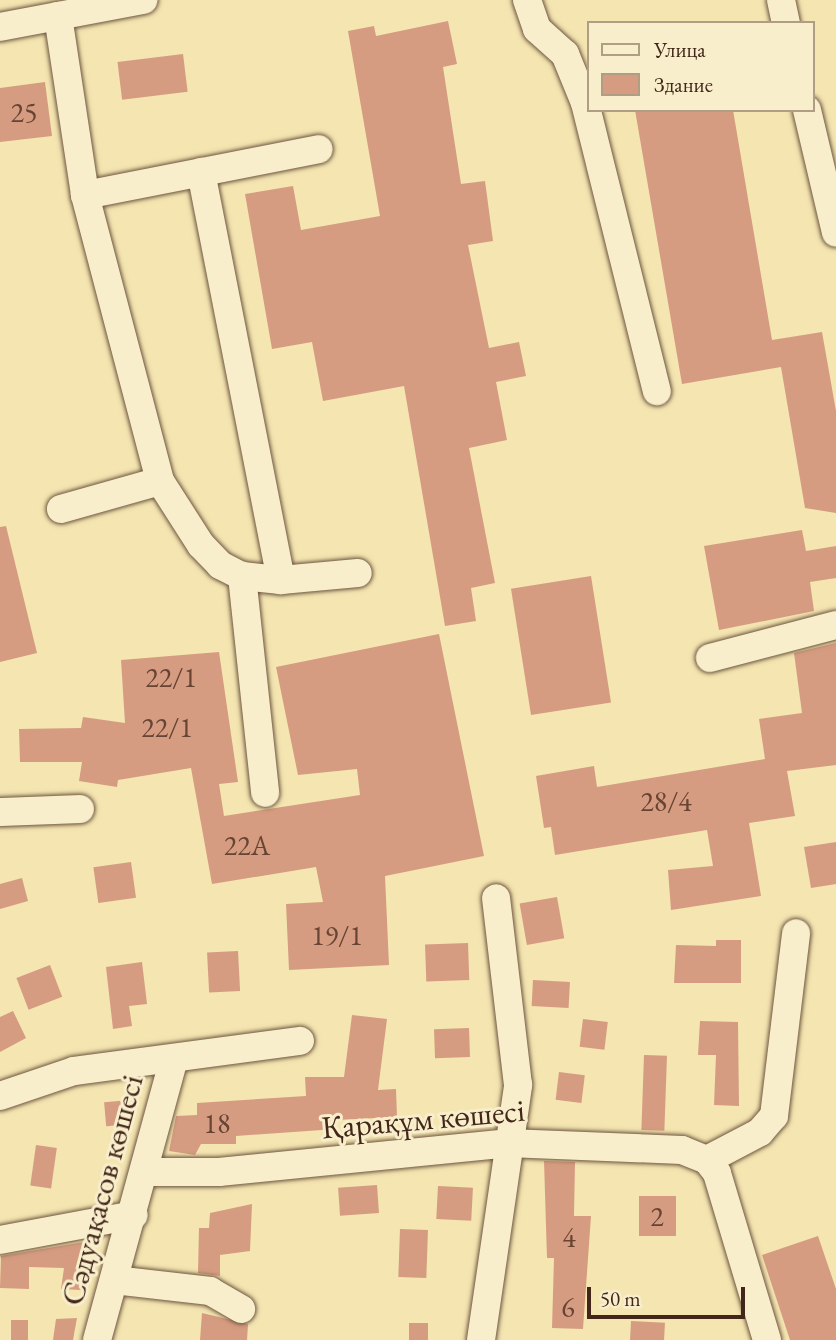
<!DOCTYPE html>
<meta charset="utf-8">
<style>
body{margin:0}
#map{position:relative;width:836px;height:1340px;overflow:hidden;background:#f4e5b1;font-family:"EB Garamond",serif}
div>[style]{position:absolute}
.building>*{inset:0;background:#d69c81;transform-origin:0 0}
.roads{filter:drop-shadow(0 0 2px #6e563f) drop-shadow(0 0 2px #6e563f)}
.minor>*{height:28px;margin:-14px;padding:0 14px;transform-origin:14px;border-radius:14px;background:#f8eecc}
span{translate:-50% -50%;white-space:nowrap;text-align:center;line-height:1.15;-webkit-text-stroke:6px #f8eecc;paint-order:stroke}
.number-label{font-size:28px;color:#674433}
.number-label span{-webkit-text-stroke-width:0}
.street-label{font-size:32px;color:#422619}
.legend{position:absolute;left:587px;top:21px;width:228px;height:91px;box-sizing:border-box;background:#f8eecc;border:2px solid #af9e84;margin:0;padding:9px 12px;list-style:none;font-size:21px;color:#422619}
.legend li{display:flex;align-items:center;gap:14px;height:35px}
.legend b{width:35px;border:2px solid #af9e84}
.scale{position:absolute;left:587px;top:1287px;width:158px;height:32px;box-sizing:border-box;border:4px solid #422619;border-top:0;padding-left:9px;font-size:21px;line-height:24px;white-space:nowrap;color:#422619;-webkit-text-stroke:5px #f8eecc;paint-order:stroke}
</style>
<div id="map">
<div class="building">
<div style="clip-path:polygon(448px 21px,457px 64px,443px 67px,461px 184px,485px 181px,493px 241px,468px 245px,489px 348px,519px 342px,526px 376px,496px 382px,507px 440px,469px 448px,495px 583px,471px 588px,476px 621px,445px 626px,404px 386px,323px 401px,312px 342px,272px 349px,245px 194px,293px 186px,301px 230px,380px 216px,348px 31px,374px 26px,376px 36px)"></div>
<div style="left:183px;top:54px;width:38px;height:66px;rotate:83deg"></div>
<div style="clip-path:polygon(45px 82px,52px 136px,0 142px,0 88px)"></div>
<div style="clip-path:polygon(635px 110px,733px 110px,772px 340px,822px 332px,836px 411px,836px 513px,805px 508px,781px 367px,682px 384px)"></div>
<div style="clip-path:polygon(6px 526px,37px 653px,0 662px,0 527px)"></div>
<div style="clip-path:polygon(802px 530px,806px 551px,836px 546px,836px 578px,810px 582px,814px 611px,719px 630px,704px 546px)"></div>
<div style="left:591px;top:576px;width:128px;height:81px;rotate:81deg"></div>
<div style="clip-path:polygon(439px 634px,484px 856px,385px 876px,389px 965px,289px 970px,286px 904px,323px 902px,316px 867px,212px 884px,191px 768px,118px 780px,117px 787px,79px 781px,82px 762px,20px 762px,19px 729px,81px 728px,83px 717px,125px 723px,121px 660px,219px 652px,238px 782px,219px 784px,224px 816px,360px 795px,357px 769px,298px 775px,276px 667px)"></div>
<div style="clip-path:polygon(836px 643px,836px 765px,787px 771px,795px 816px,749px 823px,761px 896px,671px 910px,668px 870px,713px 866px,707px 830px,555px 855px,551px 827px,544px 828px,536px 776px,594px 766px,597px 787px,765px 759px,759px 719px,802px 713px,794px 653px)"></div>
<div style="clip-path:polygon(836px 842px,836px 884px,811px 888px,804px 847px)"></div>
<div style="left:131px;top:862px;width:36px;height:38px;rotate:82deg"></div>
<div style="clip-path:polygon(22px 878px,28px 901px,0 909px,0 884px)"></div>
<div style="left:557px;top:897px;width:42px;height:38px;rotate:80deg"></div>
<div style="clip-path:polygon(716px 940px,741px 940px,741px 983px,674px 983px,676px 945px,716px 946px)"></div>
<div style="left:468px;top:943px;width:37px;height:43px;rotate:88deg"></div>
<div style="left:238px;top:951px;width:40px;height:31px;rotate:87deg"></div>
<div style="clip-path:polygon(142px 962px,147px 1004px,129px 1006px,132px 1026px,113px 1029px,106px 967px)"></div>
<div style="left:50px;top:965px;width:34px;height:36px;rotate:69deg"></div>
<div style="left:533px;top:980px;width:37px;height:26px;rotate:3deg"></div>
<div style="clip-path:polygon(13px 1011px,26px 1038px,0 1052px,0 1017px)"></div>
<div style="clip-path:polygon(352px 1015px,387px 1019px,378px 1090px,396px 1089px,397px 1117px,336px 1120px,336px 1129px,236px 1136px,236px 1144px,201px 1144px,195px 1155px,169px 1151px,176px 1116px,197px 1115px,197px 1103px,306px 1096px,305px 1077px,344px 1077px)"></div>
<div style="left:583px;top:1019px;width:25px;height:28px;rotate:7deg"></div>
<div style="clip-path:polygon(700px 1021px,738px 1022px,739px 1106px,714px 1105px,716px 1055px,698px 1055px)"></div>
<div style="left:469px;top:1028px;width:29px;height:35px;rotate:88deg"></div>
<div style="left:644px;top:1055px;width:23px;height:75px;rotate:2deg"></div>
<div style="left:559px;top:1072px;width:26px;height:28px;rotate:7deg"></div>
<div style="left:130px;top:1100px;width:24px;height:26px;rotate:85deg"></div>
<div style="left:36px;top:1145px;width:21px;height:41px;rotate:8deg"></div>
<div style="clip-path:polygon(544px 1161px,575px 1162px,574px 1216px,591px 1216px,583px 1329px,552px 1328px,554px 1258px,547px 1258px)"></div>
<div style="left:377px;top:1185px;width:28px;height:39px;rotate:86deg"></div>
<div style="left:438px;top:1186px;width:35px;height:33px;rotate:3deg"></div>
<div style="left:639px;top:1196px;width:37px;height:40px"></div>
<div style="clip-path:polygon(252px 1204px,250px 1251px,220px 1255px,220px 1276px,198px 1273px,199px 1228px,209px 1228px,210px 1213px)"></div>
<div style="left:400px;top:1229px;width:28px;height:48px;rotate:2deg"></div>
<div style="clip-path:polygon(818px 1236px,836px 1289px,836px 1340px,790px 1340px,762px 1255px)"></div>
<div style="clip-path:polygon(84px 1242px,87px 1269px,81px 1290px,61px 1289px,64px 1268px,29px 1267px,29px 1289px,0 1288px,1px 1256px)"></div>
<div style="clip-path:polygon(202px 1313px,248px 1324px,247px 1340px,200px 1340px)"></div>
<div style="clip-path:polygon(77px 1318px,73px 1340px,53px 1340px,56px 1319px)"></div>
<div style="left:11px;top:1320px;width:17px;height:20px"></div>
<div style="left:631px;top:1321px;width:34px;height:19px;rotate:3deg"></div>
<div style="left:409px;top:1323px;width:19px;height:17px"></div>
</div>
<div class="roads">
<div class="minor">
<div style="left:527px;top:0;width:31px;rotate:71deg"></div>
<div style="left:537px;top:29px;width:38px;rotate:42deg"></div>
<div style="left:565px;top:54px;width:53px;rotate:67.8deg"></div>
<div style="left:585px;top:103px;width:297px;rotate:76deg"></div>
<div style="left:781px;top:0;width:24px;rotate:78deg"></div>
<div style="left:58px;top:16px;width:181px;rotate:81.4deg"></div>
<div style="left:85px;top:195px;width:296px;rotate:75.3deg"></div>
<div style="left:160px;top:481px;width:103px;rotate:164.2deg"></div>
<div style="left:0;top:27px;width:146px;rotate:-10.7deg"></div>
<div style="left:807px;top:110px;width:126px;rotate:76.7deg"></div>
<div style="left:201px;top:172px;width:416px;rotate:78.9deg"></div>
<div style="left:85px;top:195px;width:238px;rotate:-11.1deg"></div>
<div style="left:160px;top:481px;width:76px;rotate:57.4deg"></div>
<div style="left:201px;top:545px;width:28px;rotate:46deg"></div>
<div style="left:220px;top:565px;width:25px;rotate:27deg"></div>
<div style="left:242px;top:576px;width:39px;rotate:6deg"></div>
<div style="left:281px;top:580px;width:77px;rotate:-5.2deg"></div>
<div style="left:242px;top:576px;width:218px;rotate:83.9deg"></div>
<div style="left:710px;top:658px;width:130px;rotate:-14.7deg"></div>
<div style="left:0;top:812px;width:80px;rotate:-2.1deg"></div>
<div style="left:0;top:1096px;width:78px;rotate:-18.7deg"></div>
<div style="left:74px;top:1071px;width:228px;rotate:-7.6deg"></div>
<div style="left:144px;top:1172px;width:75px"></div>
<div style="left:219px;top:1172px;width:290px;rotate:-5.7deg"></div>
<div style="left:508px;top:1143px;width:174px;rotate:2.3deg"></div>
<div style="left:682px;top:1150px;width:27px;rotate:22deg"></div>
<div style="left:0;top:1240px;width:136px;rotate:-10.6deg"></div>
<div style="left:114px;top:1280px;width:97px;rotate:6.5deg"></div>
<div style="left:210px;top:1291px;width:36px;rotate:30deg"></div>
<div style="left:97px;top:1340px;width:291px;rotate:-74.7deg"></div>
<div style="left:481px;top:1340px;width:258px;rotate:-81.7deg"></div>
<div style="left:518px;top:1085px;width:188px;rotate:-96.7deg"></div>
<div style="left:767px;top:1340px;width:174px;rotate:-106.7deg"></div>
<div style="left:717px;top:1173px;width:16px;rotate:-128deg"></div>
<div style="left:707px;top:1160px;width:60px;rotate:-27.8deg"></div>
<div style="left:760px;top:1132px;width:21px;rotate:-49deg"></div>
<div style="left:774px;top:1116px;width:184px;rotate:-83.1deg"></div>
</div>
</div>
<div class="number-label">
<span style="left:24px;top:112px">25</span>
<span style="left:171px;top:677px">22/1</span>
<span style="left:167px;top:727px">22/1</span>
<span style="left:666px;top:801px">28/4</span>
<span style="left:247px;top:845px">22А</span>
<span style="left:337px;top:935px">19/1</span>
<span style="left:217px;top:1123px">18</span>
<span style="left:657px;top:1216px">2</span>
<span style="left:569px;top:1237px">4</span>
<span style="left:568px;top:1307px">6</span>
</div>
<div class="street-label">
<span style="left:423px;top:1119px;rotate:-5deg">Қарақұм көшесі</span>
<span style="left:102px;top:1190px;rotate:-75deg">Сәдуақасов көшесі</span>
</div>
<ul class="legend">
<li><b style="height:9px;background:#f8eecc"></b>Улица</li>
<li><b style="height:19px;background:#d69c81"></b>Здание</li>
</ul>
<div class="scale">50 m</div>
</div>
